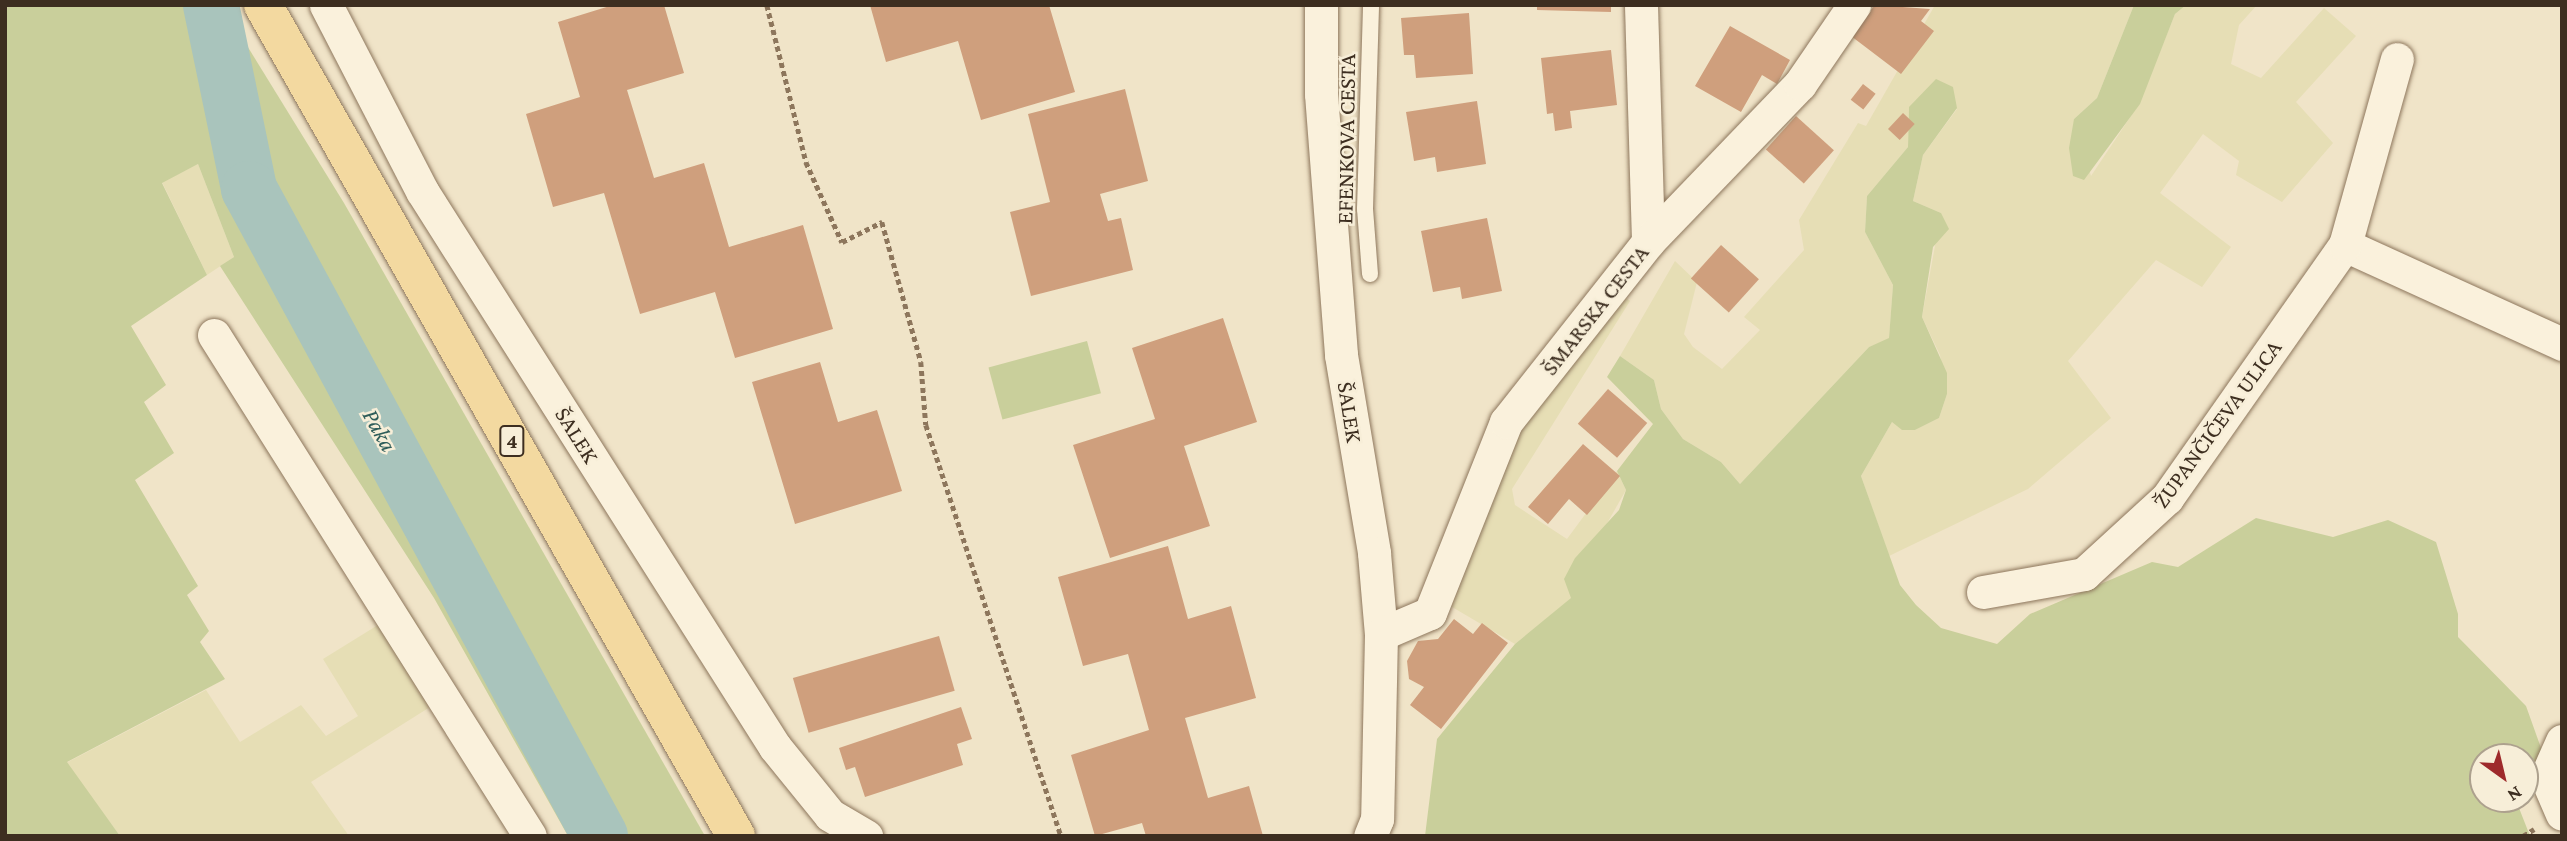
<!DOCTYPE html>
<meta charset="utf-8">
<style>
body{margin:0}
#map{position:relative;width:2567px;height:841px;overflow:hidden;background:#f0e4c8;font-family:"Crimson Pro",serif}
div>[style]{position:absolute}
.farmland>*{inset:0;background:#e6deb5}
.green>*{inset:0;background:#c9cf9b;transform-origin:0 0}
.river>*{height:56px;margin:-28px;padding:0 28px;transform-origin:28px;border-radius:28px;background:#a9c4bc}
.building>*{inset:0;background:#cf9f7d;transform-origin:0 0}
.path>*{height:4.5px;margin-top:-2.25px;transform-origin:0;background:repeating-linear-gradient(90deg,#8d765c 0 5px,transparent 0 8.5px)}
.roads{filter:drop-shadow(0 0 2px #8d765c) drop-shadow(0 0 2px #8d765c)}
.service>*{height:16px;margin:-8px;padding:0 8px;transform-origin:8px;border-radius:8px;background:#faf1dc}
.minor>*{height:33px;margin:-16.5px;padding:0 16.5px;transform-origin:16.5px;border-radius:16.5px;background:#faf1dc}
.primary>*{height:38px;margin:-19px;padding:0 19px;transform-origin:19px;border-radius:19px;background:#f3d9a0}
span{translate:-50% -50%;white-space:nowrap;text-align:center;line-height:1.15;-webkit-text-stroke:5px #f7eed8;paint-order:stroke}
.shield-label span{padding:2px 5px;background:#f7eed8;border:2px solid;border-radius:5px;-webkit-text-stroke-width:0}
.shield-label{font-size:21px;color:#3d2e20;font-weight:700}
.street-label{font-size:23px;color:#3d2e20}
.water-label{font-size:24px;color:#2f5d5a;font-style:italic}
.frame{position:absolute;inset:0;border:7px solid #3d2e20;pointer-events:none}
.north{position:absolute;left:2469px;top:743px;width:70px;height:70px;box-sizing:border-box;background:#f7eed8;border:2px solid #ada18e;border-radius:50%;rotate:146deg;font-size:19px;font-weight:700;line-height:28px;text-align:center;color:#3d2e20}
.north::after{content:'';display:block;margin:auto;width:24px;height:32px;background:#9e2a2b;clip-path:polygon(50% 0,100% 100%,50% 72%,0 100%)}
</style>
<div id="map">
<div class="farmland">
<div style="clip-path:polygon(1935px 5px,2134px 5px,2097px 98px,2074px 119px,2091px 176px,2139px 104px,2175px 14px,2186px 5px,2257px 5px,2239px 25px,2231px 64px,2261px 78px,2324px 8px,2356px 36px,2296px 102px,2333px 143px,2282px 202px,2236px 175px,2239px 161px,2203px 134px,2160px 193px,2231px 247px,2202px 287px,2156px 260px,2068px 361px,2111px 418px,2028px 489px,1889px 556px,1861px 476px,1892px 422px,1915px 430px,1939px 418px,1947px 394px,1940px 355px,1922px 317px,1941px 213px,1913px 201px,1923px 155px,1957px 109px,1909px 107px,1908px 147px,1867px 196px,1865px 232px,1893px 285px,1889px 339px,1869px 347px,1740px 484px,1721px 462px,1683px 439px,1661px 409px,1654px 380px,1620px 356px,1675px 261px,1697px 282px,1684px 334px,1693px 347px,1722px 369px,1760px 330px,1744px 317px,1804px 250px,1799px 220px,1858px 123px,1866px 126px)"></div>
<div style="clip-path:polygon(198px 164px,234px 257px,207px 275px,162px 182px)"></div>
<div style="clip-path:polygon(1620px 293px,1630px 301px,1512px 489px,1515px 505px,1567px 539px,1617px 471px,1626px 490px,1601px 534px,1575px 558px,1572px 598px,1515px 644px,1447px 604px,1509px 435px)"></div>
<div style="clip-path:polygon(407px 607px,457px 690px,311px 782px,349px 836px,120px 836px,66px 763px,206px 690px,240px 742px,301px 705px,326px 736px,358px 716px,323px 659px)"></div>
</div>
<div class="green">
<div style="clip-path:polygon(5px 5px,185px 5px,234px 175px,305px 322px,587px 836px,568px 836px,434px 598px,220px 266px,234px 257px,198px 164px,162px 183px,207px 275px,131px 326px,166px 385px,144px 402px,174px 453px,135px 480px,198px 586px,187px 595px,209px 631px,200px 642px,225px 679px,67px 762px,120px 836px,5px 836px)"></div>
<div style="clip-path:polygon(222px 5px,344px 203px,705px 836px,620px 836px,326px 320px,261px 183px,232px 75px)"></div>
<div style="clip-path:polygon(2134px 5px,2186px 5px,2175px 14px,2140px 104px,2084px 180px,2073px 176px,2069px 148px,2074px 119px,2097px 98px)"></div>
<div style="clip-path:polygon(1936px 79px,1953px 87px,1957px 108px,1923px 155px,1913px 201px,1941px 213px,1949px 229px,1933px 247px,1922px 317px,1947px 373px,1947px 394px,1939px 418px,1915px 430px,1902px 430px,1892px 422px,1861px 476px,1900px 585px,1916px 605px,1941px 628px,1997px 644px,2030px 614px,2152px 562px,2178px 567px,2256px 518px,2333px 537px,2388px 520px,2436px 542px,2458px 614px,2458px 637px,2526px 706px,2541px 748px,2538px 776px,2525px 798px,2525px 757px,2483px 757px,2483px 799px,2524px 799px,2519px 808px,2530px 836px,1425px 836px,1437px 739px,1515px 644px,1571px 598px,1564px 579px,1575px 558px,1619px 510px,1626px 490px,1617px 471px,1653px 424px,1607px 377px,1620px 356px,1654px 380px,1661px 409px,1683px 439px,1721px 462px,1740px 484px,1869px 347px,1889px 338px,1893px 285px,1865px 232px,1867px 196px,1908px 147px,1909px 107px)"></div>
<div style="left:1087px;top:341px;width:54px;height:102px;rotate:75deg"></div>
</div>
<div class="river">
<div style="left:211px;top:5px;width:188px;rotate:78.3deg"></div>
<div style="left:249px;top:189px;width:736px;rotate:61.52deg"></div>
</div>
<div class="building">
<div style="clip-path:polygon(613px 5px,664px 5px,684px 73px,627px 90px,654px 178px,704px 163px,729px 247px,803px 225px,833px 329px,735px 358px,715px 292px,640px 314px,604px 193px,553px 207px,526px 114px,580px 97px,558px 22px)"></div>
<div style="clip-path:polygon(870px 5px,1049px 5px,1075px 92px,981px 120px,958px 41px,886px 62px)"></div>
<div style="clip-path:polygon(1537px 5px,1611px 5px,1611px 12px,1537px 10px)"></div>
<div style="clip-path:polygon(1875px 5px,1930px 9px,1921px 21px,1934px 31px,1901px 74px,1851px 36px)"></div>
<div style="clip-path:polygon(1469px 13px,1473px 74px,1416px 78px,1414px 55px,1404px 55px,1401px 18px)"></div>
<div style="clip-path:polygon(1730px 26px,1790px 60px,1777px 84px,1762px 75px,1741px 112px,1695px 86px)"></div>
<div style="clip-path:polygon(1611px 50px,1617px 105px,1570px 111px,1572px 128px,1555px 131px,1553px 113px,1547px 114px,1541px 58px)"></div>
<div style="left:1863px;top:84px;width:16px;height:20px;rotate:38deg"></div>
<div style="clip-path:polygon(1125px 89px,1148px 181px,1100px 194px,1108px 221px,1121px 218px,1133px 270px,1031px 296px,1010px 212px,1050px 202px,1028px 114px)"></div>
<div style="clip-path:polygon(1477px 101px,1486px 164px,1437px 172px,1435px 157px,1414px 161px,1406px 112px)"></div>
<div style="left:1903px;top:113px;width:16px;height:22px;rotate:43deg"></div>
<div style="left:1796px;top:116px;width:51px;height:45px;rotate:42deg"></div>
<div style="clip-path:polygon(1487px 218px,1502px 291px,1462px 299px,1460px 287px,1433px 292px,1421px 231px)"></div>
<div style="left:1721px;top:245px;width:51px;height:45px;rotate:42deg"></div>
<div style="clip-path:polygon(1223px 318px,1257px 422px,1184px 446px,1210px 526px,1110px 558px,1073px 445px,1155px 419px,1132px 348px)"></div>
<div style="clip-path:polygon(820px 362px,838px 422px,877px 410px,902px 491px,795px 524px,752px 382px)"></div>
<div style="left:1608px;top:389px;width:52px;height:46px;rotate:41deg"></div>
<div style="clip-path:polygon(1583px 444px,1620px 476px,1587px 515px,1569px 499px,1548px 524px,1528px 507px)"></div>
<div style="clip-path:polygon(1168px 546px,1188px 619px,1231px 606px,1256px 698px,1185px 718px,1208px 798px,1249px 786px,1263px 836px,1146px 836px,1142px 823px,1095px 836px,1071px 755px,1149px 730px,1128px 654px,1083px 666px,1058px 577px)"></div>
<div style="clip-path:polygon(1454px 619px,1473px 634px,1482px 623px,1508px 643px,1441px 729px,1410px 705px,1424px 687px,1409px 679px,1407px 661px,1418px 641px,1438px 639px)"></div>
<div style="left:939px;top:636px;width:57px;height:152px;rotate:74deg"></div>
<div style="clip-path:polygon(961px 707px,972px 739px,957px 744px,963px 765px,865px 797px,855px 767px,846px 770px,839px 748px)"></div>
</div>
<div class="path">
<div style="left:767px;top:5px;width:162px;rotate:76deg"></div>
<div style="left:806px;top:162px;width:88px;rotate:65.8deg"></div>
<div style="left:842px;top:242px;width:45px;rotate:-26.6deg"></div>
<div style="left:882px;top:222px;width:145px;rotate:74.4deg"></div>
<div style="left:921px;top:362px;width:63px;rotate:85.5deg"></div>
<div style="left:926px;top:425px;width:433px;rotate:71.8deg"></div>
<div style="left:2523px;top:836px;width:13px;rotate:-32deg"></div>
</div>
<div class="roads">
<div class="service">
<div style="left:1370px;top:274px;width:65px;rotate:-94.4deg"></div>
<div style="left:1365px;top:209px;width:204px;rotate:-88.3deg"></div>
</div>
<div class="minor">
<div style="left:326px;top:5px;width:209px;rotate:62.7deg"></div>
<div style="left:422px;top:191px;width:659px;rotate:57.59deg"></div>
<div style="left:775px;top:747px;width:87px;rotate:51deg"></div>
<div style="left:830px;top:815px;width:42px;rotate:30.3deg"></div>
<div style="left:1321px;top:5px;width:89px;rotate:90deg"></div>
<div style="left:1321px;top:94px;width:262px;rotate:85.6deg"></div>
<div style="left:1341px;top:355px;width:201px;rotate:80.5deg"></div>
<div style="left:1374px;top:553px;width:81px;rotate:85.1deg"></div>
<div style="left:1381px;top:634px;width:185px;rotate:91.2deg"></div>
<div style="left:1377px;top:819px;width:18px;rotate:112deg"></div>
<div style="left:1641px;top:5px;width:237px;rotate:88.3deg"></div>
<div style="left:2345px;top:245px;width:239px;rotate:24.5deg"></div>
<div style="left:214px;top:335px;width:592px;rotate:57.76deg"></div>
<div style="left:1983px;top:592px;width:103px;rotate:-10.1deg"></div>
<div style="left:2084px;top:574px;width:113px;rotate:-42.5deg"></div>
<div style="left:2167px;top:498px;width:309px;rotate:-54.9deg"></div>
<div style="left:2345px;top:245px;width:193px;rotate:-74.4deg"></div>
<div style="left:1381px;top:634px;width:53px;rotate:-23.2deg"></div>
<div style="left:1430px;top:613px;width:206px;rotate:-68.3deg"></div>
<div style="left:1506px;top:422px;width:229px;rotate:-51.7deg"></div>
<div style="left:1648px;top:242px;width:219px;rotate:-46.1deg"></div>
<div style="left:1800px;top:84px;width:96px;rotate:-55.6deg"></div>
<div style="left:2562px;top:741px;width:39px;rotate:114deg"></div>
<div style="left:2546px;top:777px;width:40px;rotate:66.6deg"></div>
</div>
<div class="primary">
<div style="left:263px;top:5px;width:956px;rotate:60.35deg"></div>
</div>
</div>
<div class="shield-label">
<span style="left:512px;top:441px">4</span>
</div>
<div class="street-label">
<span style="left:1346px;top:139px;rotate:-89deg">EFENKOVA CESTA</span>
<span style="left:1595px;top:310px;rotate:-52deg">ŠMARSKA CESTA</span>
<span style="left:1350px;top:412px;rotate:81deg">ŠALEK</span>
<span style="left:2217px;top:424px;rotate:-54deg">ŽUPANČIČEVA ULICA</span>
<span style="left:577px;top:435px;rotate:58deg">ŠALEK</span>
</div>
<div class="water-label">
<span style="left:380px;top:430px;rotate:61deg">Paka</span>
</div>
<div class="frame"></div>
<div class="north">N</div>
</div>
